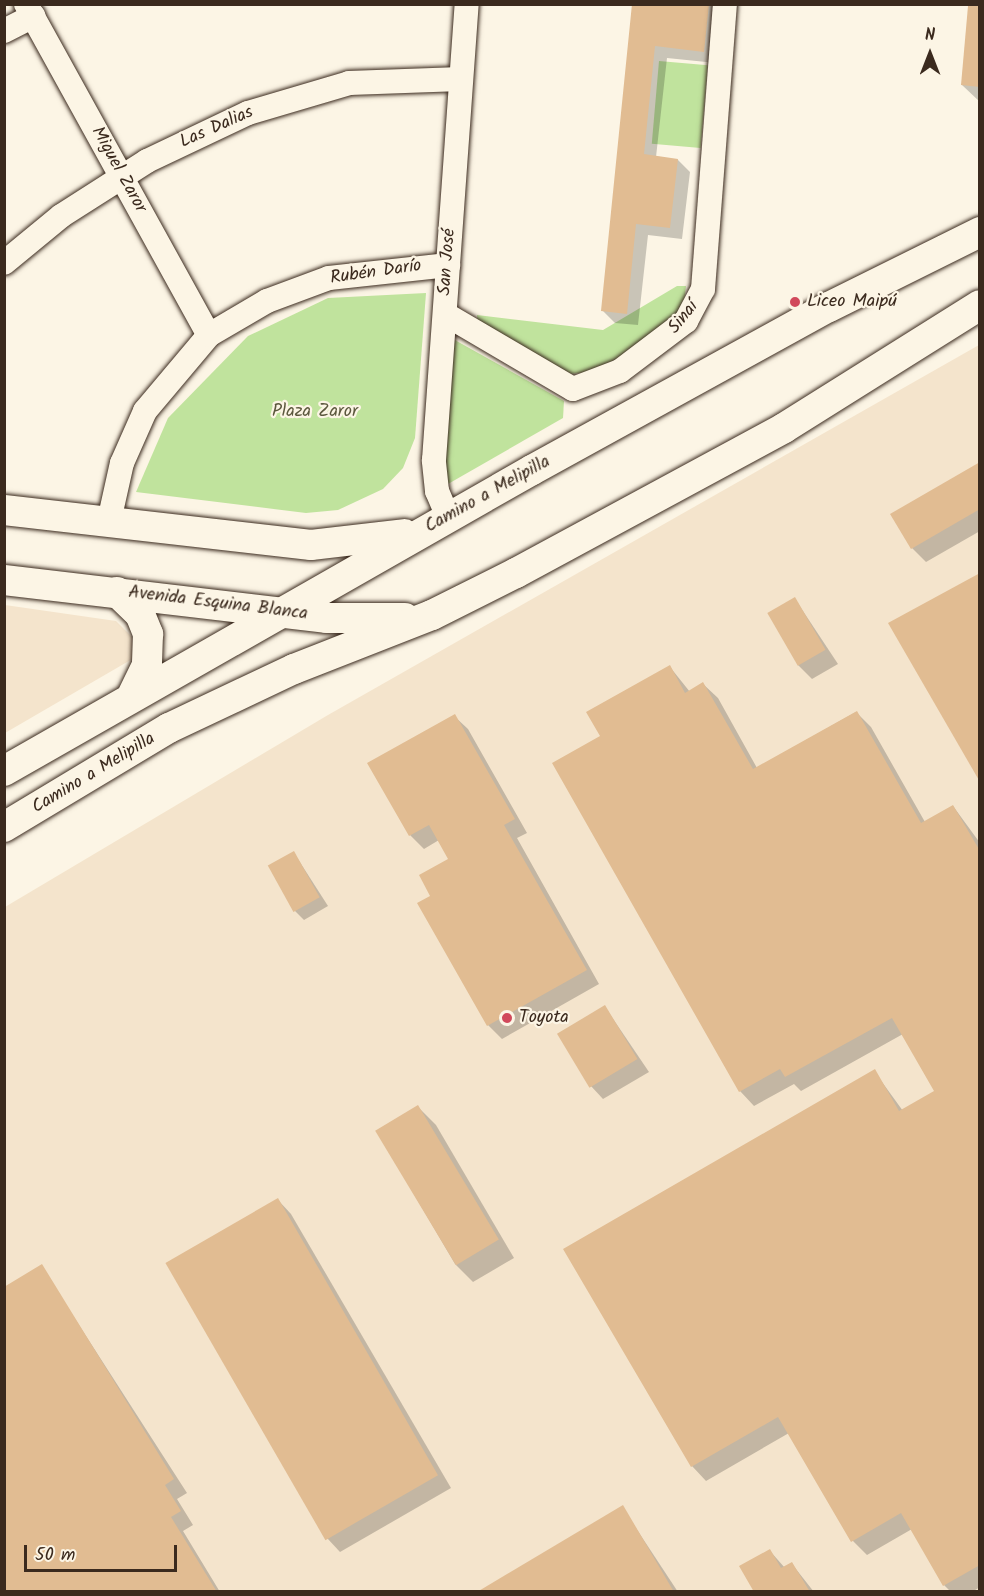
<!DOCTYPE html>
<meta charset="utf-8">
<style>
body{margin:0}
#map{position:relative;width:984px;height:1596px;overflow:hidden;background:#fcf5e5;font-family:Kalam,sans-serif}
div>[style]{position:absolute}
.built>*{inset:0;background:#f4e4cc}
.green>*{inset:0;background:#c0e39d;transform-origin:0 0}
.shadow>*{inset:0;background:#0003}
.building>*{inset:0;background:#e1bc92;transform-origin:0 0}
.roads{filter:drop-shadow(0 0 2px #3b2a1e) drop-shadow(0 0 2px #3b2a1e)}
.minor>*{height:24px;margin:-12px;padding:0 12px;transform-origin:12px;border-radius:12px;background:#fcf5e5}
.major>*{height:30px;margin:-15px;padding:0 15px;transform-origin:15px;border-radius:15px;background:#fcf5e5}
.dots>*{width:16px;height:16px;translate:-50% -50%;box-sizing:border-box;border:3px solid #fcf5e5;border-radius:50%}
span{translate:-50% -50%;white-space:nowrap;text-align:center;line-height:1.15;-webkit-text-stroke:4.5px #fcf5e5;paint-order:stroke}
.street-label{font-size:18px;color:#3b2a1e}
.poi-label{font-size:18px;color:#3b2a1e}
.left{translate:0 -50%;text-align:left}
.park-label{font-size:18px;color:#5c583e}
.frame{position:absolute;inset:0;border:6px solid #3b2a1e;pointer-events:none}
.north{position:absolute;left:900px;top:24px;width:60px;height:60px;-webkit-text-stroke:4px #fcf5e5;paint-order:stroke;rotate:0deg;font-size:16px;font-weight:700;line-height:24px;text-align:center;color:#3b2a1e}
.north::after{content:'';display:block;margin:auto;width:21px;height:27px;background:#3b2a1e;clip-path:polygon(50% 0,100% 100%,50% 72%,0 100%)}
.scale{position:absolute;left:24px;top:1545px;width:153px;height:27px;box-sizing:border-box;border:3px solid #3b2a1e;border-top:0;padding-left:8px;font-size:18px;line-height:21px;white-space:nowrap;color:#3b2a1e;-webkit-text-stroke:4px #fcf5e5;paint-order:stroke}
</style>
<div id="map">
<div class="built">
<div style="clip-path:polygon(979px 345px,979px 1591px,5px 1592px,5px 907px,328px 715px)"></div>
<div style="clip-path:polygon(5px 605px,116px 621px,132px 637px,134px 658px,5px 733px)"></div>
</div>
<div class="green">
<div style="left:659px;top:61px;width:49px;height:83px;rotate:5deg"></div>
<div style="clip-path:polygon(677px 286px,686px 286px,683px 311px,634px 350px,590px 372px,569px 374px,478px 327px,477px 315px,603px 330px)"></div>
<div style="clip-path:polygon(426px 293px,415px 438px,403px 468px,383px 489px,338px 510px,306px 513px,136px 492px,168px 418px,248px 336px,328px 298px)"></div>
<div style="clip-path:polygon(453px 339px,564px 401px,563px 418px,441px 488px)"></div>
</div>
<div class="shadow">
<div style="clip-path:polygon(634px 4px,722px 4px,716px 63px,667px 58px,656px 157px,678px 160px,690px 172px,682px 239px,648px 235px,638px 325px,615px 323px,603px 311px)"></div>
<div style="clip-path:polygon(980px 18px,980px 102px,962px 85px)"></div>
<div style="clip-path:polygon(980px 463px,980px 531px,926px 562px,912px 548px)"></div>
<div style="clip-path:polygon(795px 599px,838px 664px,812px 679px,798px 665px)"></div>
<div style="clip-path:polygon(670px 667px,690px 692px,703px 684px,718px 698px,757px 768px,856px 712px,871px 727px,925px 822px,953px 806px,980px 843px,980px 1587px,972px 1592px,951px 1592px,944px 1585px,912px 1529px,867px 1555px,853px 1541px,789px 1433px,706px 1481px,692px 1466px,565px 1250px,874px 1071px,903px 1111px,936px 1092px,903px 1034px,801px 1091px,794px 1084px,754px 1106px,740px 1091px,602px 737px)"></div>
<div style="clip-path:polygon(454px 716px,468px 729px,527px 833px,517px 838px,599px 984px,502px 1039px,488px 1025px,419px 904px,432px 896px,450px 860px,439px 840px,424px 849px,410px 835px)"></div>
<div style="clip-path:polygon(294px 853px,328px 906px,304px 920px,295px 911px)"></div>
<div style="clip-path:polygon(605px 1007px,649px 1072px,603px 1099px,590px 1085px)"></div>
<div style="clip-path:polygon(418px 1107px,436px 1125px,514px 1258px,473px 1282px,455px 1264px,377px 1131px)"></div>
<div style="clip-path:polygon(278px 1200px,291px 1214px,451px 1488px,340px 1552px,327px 1538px)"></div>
<div style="clip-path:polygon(41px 1266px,187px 1493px,177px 1499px,193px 1525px,183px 1531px,220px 1592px,4px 1592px)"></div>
<div style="clip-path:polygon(622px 1507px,678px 1592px,480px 1592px)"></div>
<div style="clip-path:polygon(770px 1551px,785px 1568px,792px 1564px,814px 1592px,756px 1592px)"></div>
</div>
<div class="building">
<div style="clip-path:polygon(632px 4px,709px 4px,704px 52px,655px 46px,644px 154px,678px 159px,670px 228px,636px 224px,627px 314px,601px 311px)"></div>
<div style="clip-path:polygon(968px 6px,980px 6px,980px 87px,961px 85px)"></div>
<div style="clip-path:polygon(980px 462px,980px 509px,911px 549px,890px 514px)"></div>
<div style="clip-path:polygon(980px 573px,980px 782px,888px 623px)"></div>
<div style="left:795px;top:597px;width:61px;height:32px;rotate:60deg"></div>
<div style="clip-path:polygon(670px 665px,685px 693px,703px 682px,753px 769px,857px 711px,921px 823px,953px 805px,980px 851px,980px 1565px,943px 1586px,901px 1513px,851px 1542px,778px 1417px,691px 1467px,563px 1249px,875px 1069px,899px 1111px,934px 1091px,892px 1018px,785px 1077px,780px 1069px,739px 1092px,552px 763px,600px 736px,586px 712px)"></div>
<div style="clip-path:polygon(455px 714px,515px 819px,504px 825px,587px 970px,487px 1026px,417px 903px,430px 896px,419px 875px,448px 859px,429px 825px,409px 836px,367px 763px)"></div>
<div style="left:294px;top:851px;width:53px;height:30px;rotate:61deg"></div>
<div style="left:605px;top:1005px;width:63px;height:56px;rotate:59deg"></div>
<div style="left:418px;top:1105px;width:157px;height:50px;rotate:59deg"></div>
<div style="left:278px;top:1198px;width:320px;height:130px;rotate:60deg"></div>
<div style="clip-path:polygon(42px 1264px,174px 1479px,165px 1485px,181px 1511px,171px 1517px,217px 1592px,4px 1592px,4px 1287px)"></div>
<div style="clip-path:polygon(623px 1505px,674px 1592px,477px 1592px)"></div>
<div style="clip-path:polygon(770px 1549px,781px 1568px,792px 1562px,810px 1592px,754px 1592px,739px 1566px)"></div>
</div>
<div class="roads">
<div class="minor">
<div style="left:26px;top:4px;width:378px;rotate:61.1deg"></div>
<div style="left:4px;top:31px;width:33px;rotate:-27deg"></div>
<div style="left:4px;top:263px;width:74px;rotate:-39.5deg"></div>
<div style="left:61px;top:216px;width:102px;rotate:-32.6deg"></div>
<div style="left:147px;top:161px;width:112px;rotate:-25.4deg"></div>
<div style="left:248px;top:113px;width:105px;rotate:-16.5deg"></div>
<div style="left:349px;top:83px;width:112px;rotate:-2deg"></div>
<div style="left:445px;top:314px;width:148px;rotate:30.4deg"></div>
<div style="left:573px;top:389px;width:50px;rotate:-21deg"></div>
<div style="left:620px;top:371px;width:83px;rotate:-37.1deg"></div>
<div style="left:686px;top:321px;width:36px;rotate:-62deg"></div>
<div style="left:703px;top:289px;width:286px;rotate:-85.6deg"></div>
<div style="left:448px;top:517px;width:28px;rotate:-113deg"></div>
<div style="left:437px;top:491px;width:31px;rotate:-96deg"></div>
<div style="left:434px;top:460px;width:457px;rotate:-85.9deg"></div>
<div style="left:109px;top:521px;width:59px;rotate:-77.4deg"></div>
<div style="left:122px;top:463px;width:57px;rotate:-66.1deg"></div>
<div style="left:145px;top:411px;width:99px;rotate:-49.9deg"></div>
<div style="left:209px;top:335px;width:67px;rotate:-30.4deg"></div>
<div style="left:267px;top:301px;width:66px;rotate:-20.4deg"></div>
<div style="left:329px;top:278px;width:120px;rotate:-6.2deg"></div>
</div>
<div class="major">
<div style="left:4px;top:510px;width:309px;rotate:6.5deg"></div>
<div style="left:311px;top:545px;width:94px;rotate:-6.7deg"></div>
<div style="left:4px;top:580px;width:324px;rotate:6.7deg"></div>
<div style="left:326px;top:618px;width:79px"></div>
<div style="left:117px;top:592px;width:32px;rotate:44deg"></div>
<div style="left:140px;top:614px;width:22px;rotate:68deg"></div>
<div style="left:148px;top:634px;width:31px;rotate:92deg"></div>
<div style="left:147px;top:665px;width:32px;rotate:116deg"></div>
<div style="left:4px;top:771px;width:608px;rotate:-29.69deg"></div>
<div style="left:532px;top:470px;width:339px;rotate:-28.8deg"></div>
<div style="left:829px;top:307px;width:169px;rotate:-26.4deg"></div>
<div style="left:4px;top:827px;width:192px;rotate:-31deg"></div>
<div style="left:169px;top:728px;width:138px;rotate:-25.3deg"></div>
<div style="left:294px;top:669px;width:148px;rotate:-21.4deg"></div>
<div style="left:432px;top:615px;width:94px;rotate:-26.6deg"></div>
<div style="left:516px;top:573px;width:305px;rotate:-28.4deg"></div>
<div style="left:784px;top:428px;width:231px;rotate:-32.1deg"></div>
</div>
</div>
<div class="dots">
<div style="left:795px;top:302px;background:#d1495b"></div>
<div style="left:507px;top:1018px;background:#d1495b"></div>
</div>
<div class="street-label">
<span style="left:217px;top:128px;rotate:-24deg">Las Dalias</span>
<span style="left:118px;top:170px;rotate:61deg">Miguel Zaror</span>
<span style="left:448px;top:262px;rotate:-86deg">San José</span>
<span style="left:376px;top:273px;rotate:-8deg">Rubén Darío</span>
<span style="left:684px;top:318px;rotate:-51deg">Sinaí</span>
<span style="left:488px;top:495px;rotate:-29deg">Camino a Melipilla</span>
<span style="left:218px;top:604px;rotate:7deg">Avenida Esquina Blanca</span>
<span style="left:94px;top:774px;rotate:-31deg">Camino a Melipilla</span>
</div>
<div class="poi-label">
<span class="left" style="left:807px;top:302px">Liceo Maipú</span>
<span class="left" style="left:519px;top:1018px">Toyota</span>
</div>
<div class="park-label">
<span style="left:315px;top:412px">Plaza Zaror</span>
</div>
<div class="frame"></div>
<div class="north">N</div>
<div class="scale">50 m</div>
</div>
